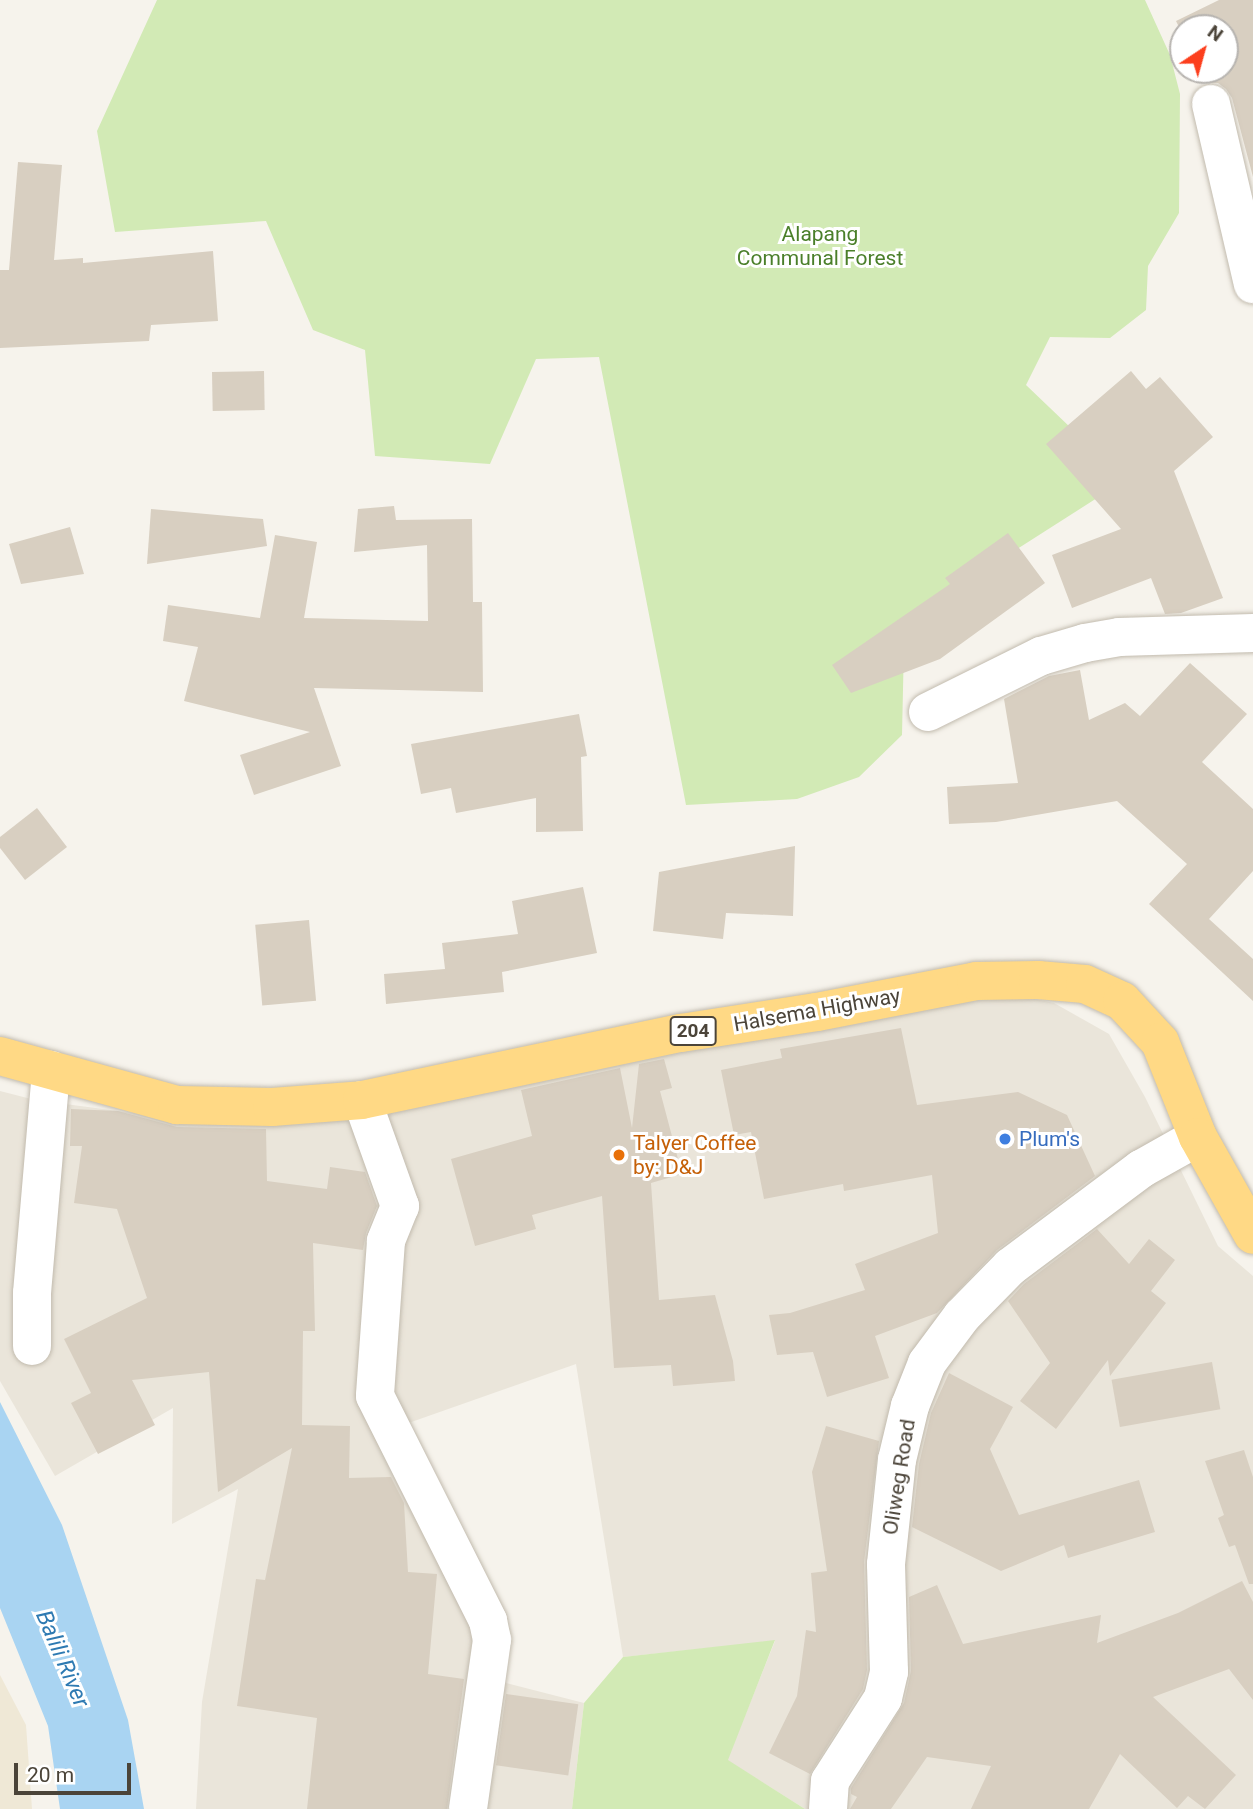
<!DOCTYPE html>
<style>
body{margin:0}
#map{position:relative;width:1253px;height:1809px;overflow:hidden;background:#f6f3ec;font-family:Roboto,sans-serif}
div>[style]{position:absolute}
.residential>*{inset:0;background:#eae5da}
.education>*{inset:0;background:#efe8d6}
.green>*{inset:0;background:#d2eab5}
.water>*{inset:0;background:#a9d4f2}
.building>*{inset:0;background:#d8cfc1;transform-origin:0 0}
.roads{filter:drop-shadow(0 0 2px #c2bbae) drop-shadow(0 0 2px #c2bbae)}
.minor>*{height:38px;margin:-19px;padding:0 19px;transform-origin:19px;border-radius:19px;background:#fff}
.trunk>*{height:38px;margin:-19px;padding:0 19px;transform-origin:19px;border-radius:19px;background:#ffd985}
.dots>*{width:19px;height:19px;translate:-50% -50%;box-sizing:border-box;border:4px solid #fff;border-radius:50%}
span{translate:-50% -50%;white-space:nowrap;text-align:center;line-height:1.15;-webkit-text-stroke:6px #fff;paint-order:stroke}
.shield-label span{padding:2px 5px;background:#fff;border:2px solid;border-radius:5px;-webkit-text-stroke-width:0}
.shield-label{font-size:19px;color:#4b4439;font-weight:700}
.park-label{font-size:21px;color:#4a7f2a}
.street-label{font-size:21px;color:#4b4439}
.shop-label{font-size:21px;color:#366cbe}
.left{translate:0 -50%;text-align:left}
.food-label{font-size:21px;color:#c56008}
.water-label{font-size:23px;color:#2e7ab2;font-style:italic}
.north{position:absolute;left:1169px;top:14px;width:70px;height:70px;box-sizing:border-box;background:#fff;border:2px solid #b7b4b0;border-radius:50%;rotate:36deg;font-size:19px;font-weight:700;line-height:28px;text-align:center;color:#4b4439}
.north::after{content:'';display:block;margin:auto;width:24px;height:32px;background:#fc3f1d;clip-path:polygon(50% 0,100% 100%,50% 72%,0 100%)}
.scale{position:absolute;left:14px;top:1763px;width:117px;height:32px;box-sizing:border-box;border:4px solid #4b4439;border-top:0;padding-left:9px;font-size:21px;line-height:24px;white-space:nowrap;color:#4b4439;-webkit-text-stroke:5px #fff;paint-order:stroke}
</style>
<div id="map">
<div class="residential">
<div style="clip-path:polygon(987px 989px,1054px 1003px,1109px 1034px,1145px 1097px,1218px 1246px,1253px 1276px,1253px 1809px,805px 1809px,727px 1760px,775px 1641px,623px 1657px,576px 1364px,400px 1426px,479px 1628px,475px 1675px,584px 1703px,572px 1809px,196px 1809px,202px 1702px,238px 1489px,172px 1524px,173px 1408px,55px 1476px,0 1381px,0 1091px,35px 1100px,148px 1115px)"></div>
</div>
<div class="education">
<div style="clip-path:polygon(0 1675px,26px 1725px,32px 1809px,0 1809px)"></div>
</div>
<div class="green">
<div style="clip-path:polygon(157px 0,1145px 0,1170px 55px,1180px 94px,1179px 213px,1148px 266px,1146px 310px,1110px 338px,1050px 337px,1026px 385px,1072px 429px,1097px 498px,986px 569px,904px 644px,902px 735px,859px 777px,797px 799px,686px 805px,599px 357px,536px 359px,490px 464px,375px 456px,365px 350px,313px 330px,266px 221px,115px 232px,97px 131px)"></div>
<div style="clip-path:polygon(775px 1640px,728px 1760px,805px 1809px,572px 1809px,584px 1703px,623px 1657px)"></div>
</div>
<div class="water">
<div style="clip-path:polygon(0 1402px,62px 1525px,128px 1720px,144px 1809px,60px 1809px,48px 1726px,0 1608px)"></div>
</div>
<div class="building">
<div style="clip-path:polygon(1219px 0,1253px 0,1253px 177px,1232px 98px,1226px 89px,1218px 83px,1207px 83px,1200px 70px,1225px 70px,1225px 28px,1183px 28px,1183px 35px,1176px 21px)"></div>
<div style="clip-path:polygon(18px 162px,62px 165px,54px 260px,83px 258px,83px 263px,213px 251px,218px 321px,151px 325px,149px 341px,0 348px,0 270px,9px 270px)"></div>
<div style="left:264px;top:371px;width:39px;height:52px;rotate:89deg"></div>
<div style="clip-path:polygon(1131px 371px,1146px 389px,1160px 377px,1213px 437px,1174px 471px,1223px 598px,1181px 613px,1165px 614px,1151px 578px,1072px 608px,1052px 555px,1121px 529px,1046px 444px)"></div>
<div style="clip-path:polygon(394px 506px,396px 520px,472px 519px,473px 602px,482px 602px,483px 692px,314px 688px,341px 766px,254px 795px,240px 755px,310px 732px,184px 701px,198px 647px,163px 641px,168px 605px,260px 618px,275px 535px,317px 542px,304px 618px,428px 621px,427px 545px,354px 552px,358px 509px)"></div>
<div style="clip-path:polygon(151px 509px,263px 519px,267px 546px,147px 564px)"></div>
<div style="clip-path:polygon(70px 527px,84px 574px,21px 584px,9px 544px)"></div>
<div style="clip-path:polygon(1008px 533px,1045px 583px,940px 659px,851px 693px,832px 665px,950px 584px,945px 578px)"></div>
<div style="clip-path:polygon(1190px 663px,1247px 714px,1202px 762px,1253px 809px,1253px 871px,1209px 919px,1253px 959px,1253px 1001px,1149px 904px,1187px 864px,1117px 801px,996px 822px,949px 824px,947px 787px,1018px 783px,1004px 699px,1049px 676px,1080px 670px,1089px 720px,1125px 703px,1140px 716px)"></div>
<div style="clip-path:polygon(579px 714px,587px 756px,581px 757px,583px 831px,536px 832px,536px 798px,456px 813px,451px 788px,421px 794px,411px 744px)"></div>
<div style="clip-path:polygon(37px 808px,67px 847px,25px 880px,0 848px,0 837px)"></div>
<div style="clip-path:polygon(795px 846px,793px 916px,726px 913px,723px 939px,653px 931px,659px 872px)"></div>
<div style="clip-path:polygon(583px 887px,597px 953px,502px 972px,504px 992px,386px 1004px,384px 974px,445px 969px,442px 943px,518px 934px,512px 901px)"></div>
<div style="left:309px;top:920px;width:81px;height:54px;rotate:85deg"></div>
<div style="clip-path:polygon(901px 1028px,917px 1105px,1018px 1092px,1067px 1115px,1095px 1176px,997px 1250px,937px 1313px,875px 1336px,889px 1378px,827px 1397px,813px 1352px,777px 1355px,769px 1315px,790px 1313px,865px 1290px,855px 1264px,938px 1233px,932px 1175px,844px 1191px,843px 1184px,764px 1199px,751px 1132px,734px 1135px,721px 1070px,782px 1058px,780px 1049px)"></div>
<div style="clip-path:polygon(664px 1059px,672px 1088px,660px 1091px,682px 1174px,651px 1183px,659px 1300px,715px 1295px,733px 1361px,735px 1381px,673px 1386px,671px 1365px,614px 1368px,602px 1196px,532px 1215px,536px 1229px,475px 1246px,451px 1159px,532px 1136px,521px 1090px,620px 1068px,632px 1128px,639px 1064px)"></div>
<div style="clip-path:polygon(71px 1109px,118px 1111px,177px 1127px,266px 1129px,267px 1181px,327px 1189px,330px 1167px,365px 1172px,377px 1206px,366px 1233px,363px 1250px,313px 1243px,315px 1331px,303px 1331px,302px 1425px,350px 1426px,349px 1478px,391px 1477px,404px 1503px,408px 1572px,437px 1574px,428px 1674px,464px 1679px,447px 1809px,307px 1809px,317px 1718px,237px 1706px,256px 1579px,265px 1580px,292px 1448px,218px 1492px,209px 1372px,132px 1380px,155px 1425px,98px 1454px,71px 1403px,91px 1393px,64px 1339px,147px 1298px,117px 1209px,74px 1203px,82px 1146px,70px 1146px)"></div>
<div style="clip-path:polygon(1097px 1229px,1129px 1264px,1149px 1239px,1175px 1260px,1151px 1291px,1166px 1303px,1110px 1376px,1108px 1360px,1056px 1429px,1020px 1401px,1050px 1363px,1008px 1301px,1024px 1284px)"></div>
<div style="left:1212px;top:1362px;width:48px;height:102px;rotate:80deg"></div>
<div style="clip-path:polygon(949px 1373px,1013px 1407px,990px 1449px,1019px 1515px,1139px 1480px,1155px 1532px,1068px 1558px,1064px 1545px,1001px 1571px,912px 1527px,919px 1464px,931px 1413px)"></div>
<div style="clip-path:polygon(826px 1426px,879px 1441px,864px 1562px,867px 1670px,863px 1689px,810px 1774px,769px 1753px,797px 1696px,806px 1630px,816px 1632px,811px 1573px,827px 1571px,812px 1472px)"></div>
<div style="clip-path:polygon(1244px 1450px,1253px 1477px,1253px 1584px,1249px 1584px,1235px 1545px,1229px 1547px,1218px 1518px,1224px 1515px,1205px 1461px)"></div>
<div style="clip-path:polygon(1242px 1581px,1253px 1602px,1253px 1700px,1229px 1669px,1153px 1697px,1236px 1775px,1205px 1809px,1188px 1796px,1177px 1808px,1120px 1754px,1089px 1809px,971px 1809px,991px 1766px,927px 1757px,891px 1809px,850px 1809px,857px 1797px,851px 1794px,851px 1788px,904px 1703px,911px 1671px,909px 1597px,937px 1585px,963px 1644px,1101px 1615px,1097px 1643px,1178px 1613px)"></div>
<div style="left:506px;top:1694px;width:73px;height:72px;rotate:8deg"></div>
</div>
<div class="roads">
<div class="minor">
<div style="left:1211px;top:104px;width:185px;rotate:76.9deg"></div>
<div style="left:928px;top:712px;width:126px;rotate:-26.4deg"></div>
<div style="left:1041px;top:656px;width:46px;rotate:-16.5deg"></div>
<div style="left:1085px;top:643px;width:35px;rotate:-10deg"></div>
<div style="left:1119px;top:637px;width:134px;rotate:-1.7deg"></div>
<div style="left:362px;top:1100px;width:113px;rotate:70.3deg"></div>
<div style="left:400px;top:1206px;width:38px;rotate:112deg"></div>
<div style="left:386px;top:1241px;width:155px;rotate:94.1deg"></div>
<div style="left:375px;top:1396px;width:252px;rotate:63.3deg"></div>
<div style="left:488px;top:1621px;width:19px;rotate:78deg"></div>
<div style="left:492px;top:1640px;width:171px;rotate:98.1deg"></div>
<div style="left:32px;top:1346px;width:53px;rotate:-90deg"></div>
<div style="left:32px;top:1293px;width:224px;rotate:-85.1deg"></div>
<div style="left:828px;top:1809px;width:28px;rotate:-86deg"></div>
<div style="left:830px;top:1781px;width:98px;rotate:-57.4deg"></div>
<div style="left:883px;top:1698px;width:27px;rotate:-77deg"></div>
<div style="left:889px;top:1672px;width:108px;rotate:-91.6deg"></div>
<div style="left:886px;top:1564px;width:105px;rotate:-84deg"></div>
<div style="left:897px;top:1460px;width:56px;rotate:-76.5deg"></div>
<div style="left:910px;top:1406px;width:46px;rotate:-68.4deg"></div>
<div style="left:927px;top:1363px;width:59px;rotate:-53.3deg"></div>
<div style="left:962px;top:1316px;width:69px;rotate:-45.6deg"></div>
<div style="left:1010px;top:1267px;width:164px;rotate:-36.8deg"></div>
<div style="left:1141px;top:1169px;width:65px;rotate:-29.3deg"></div>
</div>
<div class="trunk">
<div style="left:0;top:1056px;width:184px;rotate:15.5deg"></div>
<div style="left:177px;top:1105px;width:95px;rotate:1.2deg"></div>
<div style="left:272px;top:1107px;width:90px;rotate:-4.4deg"></div>
<div style="left:362px;top:1100px;width:326px;rotate:-11.9deg"></div>
<div style="left:681px;top:1033px;width:138px;rotate:-8.8deg"></div>
<div style="left:817px;top:1012px;width:162px;rotate:-11deg"></div>
<div style="left:976px;top:981px;width:62px;rotate:-0.9deg"></div>
<div style="left:1038px;top:980px;width:47px;rotate:4.9deg"></div>
<div style="left:1085px;top:984px;width:41px;rotate:24.7deg"></div>
<div style="left:1122px;top:1001px;width:56px;rotate:47.2deg"></div>
<div style="left:1160px;top:1042px;width:102px;rotate:68.2deg"></div>
<div style="left:1198px;top:1137px;width:112px;rotate:60.7deg"></div>
</div>
</div>
<div class="dots">
<div style="left:1005px;top:1139px;background:#3f7fe0"></div>
<div style="left:619px;top:1155px;background:#e8710a"></div>
</div>
<div class="shield-label">
<span style="left:693px;top:1031px">204</span>
</div>
<div class="park-label">
<span style="left:820px;top:246px">Alapang<br>Communal Forest</span>
</div>
<div class="street-label">
<span style="left:817px;top:1010px;rotate:-10deg">Halsema Highway</span>
<span style="left:899px;top:1477px;rotate:-81deg">Oliweg Road</span>
</div>
<div class="shop-label">
<span class="left" style="left:1019px;top:1139px">Plum's</span>
</div>
<div class="food-label">
<span class="left" style="left:633px;top:1155px">Talyer Coffee<br>by: D&amp;J</span>
</div>
<div class="water-label">
<span style="left:62px;top:1659px;rotate:67deg">Balili River</span>
</div>
<div class="north">N</div>
<div class="scale">20 m</div>
</div>
